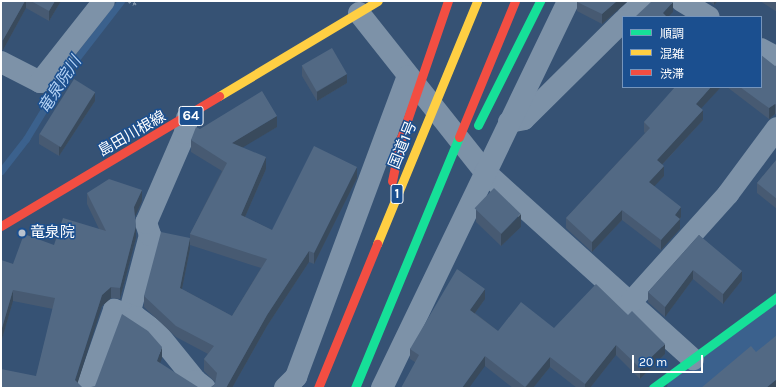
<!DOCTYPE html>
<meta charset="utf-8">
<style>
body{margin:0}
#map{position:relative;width:778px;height:389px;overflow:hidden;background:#365274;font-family:Karla,"Noto Sans JP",sans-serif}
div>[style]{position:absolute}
.stream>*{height:7px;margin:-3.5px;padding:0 3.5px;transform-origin:3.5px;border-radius:3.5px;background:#3b618d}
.river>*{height:43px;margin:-21.5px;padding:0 21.5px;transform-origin:21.5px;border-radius:21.5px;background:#3b618d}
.path>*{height:2.5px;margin-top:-1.25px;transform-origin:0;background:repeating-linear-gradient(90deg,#7d92a8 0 2px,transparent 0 5px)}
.street>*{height:22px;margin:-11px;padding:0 11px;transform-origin:11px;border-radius:11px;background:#7d92a8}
.fast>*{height:9px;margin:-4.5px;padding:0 4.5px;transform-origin:4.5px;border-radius:4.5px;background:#16e098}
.slow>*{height:9px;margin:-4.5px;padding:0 4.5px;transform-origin:4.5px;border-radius:4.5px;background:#ffcf43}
.jam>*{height:9px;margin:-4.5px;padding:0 4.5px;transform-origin:4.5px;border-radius:4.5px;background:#f24e42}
.fast-bridge>*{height:9px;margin:-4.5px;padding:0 4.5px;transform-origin:4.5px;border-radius:4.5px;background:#16e098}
.slow-bridge>*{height:9px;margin:-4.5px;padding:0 4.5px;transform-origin:4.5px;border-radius:4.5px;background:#ffcf43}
.jam-bridge>*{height:9px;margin:-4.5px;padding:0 4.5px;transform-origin:4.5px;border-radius:4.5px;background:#f24e42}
.wall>*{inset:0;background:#475a72}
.shaded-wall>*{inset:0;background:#394a5c}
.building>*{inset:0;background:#526984;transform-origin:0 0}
.dots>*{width:11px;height:11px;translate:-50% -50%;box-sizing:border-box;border:2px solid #1b4f8f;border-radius:50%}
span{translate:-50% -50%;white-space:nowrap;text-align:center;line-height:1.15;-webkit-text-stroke:3px #1b4f8f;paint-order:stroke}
.shield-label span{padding:1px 3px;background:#1b4f8f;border:1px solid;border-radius:3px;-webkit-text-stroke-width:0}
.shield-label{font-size:14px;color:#fff;font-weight:700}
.street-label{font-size:15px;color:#fff}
.poi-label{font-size:15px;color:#fff}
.left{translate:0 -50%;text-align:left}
.water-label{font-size:16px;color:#b5d3f5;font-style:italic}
.frame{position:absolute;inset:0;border:2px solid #fff;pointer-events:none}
.legend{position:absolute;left:622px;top:16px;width:140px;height:72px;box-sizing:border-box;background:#1b4f8f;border:1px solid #7695bc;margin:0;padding:5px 7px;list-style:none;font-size:12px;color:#fff}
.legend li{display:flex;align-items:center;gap:8px;height:20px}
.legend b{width:20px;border:1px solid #7695bc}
.scale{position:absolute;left:632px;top:355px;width:71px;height:18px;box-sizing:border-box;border:2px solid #fff;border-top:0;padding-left:5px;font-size:12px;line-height:14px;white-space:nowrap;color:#fff;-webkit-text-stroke:3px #1b4f8f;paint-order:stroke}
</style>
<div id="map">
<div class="stream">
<div style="left:1px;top:171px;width:41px;rotate:-52deg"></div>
<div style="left:26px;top:139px;width:83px;rotate:-58.8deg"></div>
<div style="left:69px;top:68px;width:85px;rotate:-52.2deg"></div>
</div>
<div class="river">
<div style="left:688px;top:388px;width:109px;rotate:-35.3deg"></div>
</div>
<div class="path">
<div style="left:129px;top:1px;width:6px;rotate:31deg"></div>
<div style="left:134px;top:4px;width:4px;rotate:-45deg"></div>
</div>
<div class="street">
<div style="left:682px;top:1px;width:31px;rotate:31deg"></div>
<div style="left:359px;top:13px;width:203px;rotate:51.6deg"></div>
<div style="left:485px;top:172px;width:280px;rotate:42deg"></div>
<div style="left:627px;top:17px;width:23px;rotate:-43deg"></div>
<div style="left:761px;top:49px;width:18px;rotate:29deg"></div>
<div style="left:1px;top:62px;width:44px;rotate:27.1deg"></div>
<div style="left:40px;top:82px;width:103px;rotate:-51.7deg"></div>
<div style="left:509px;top:122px;width:15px;rotate:-11deg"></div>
<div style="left:524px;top:119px;width:139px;rotate:-44.7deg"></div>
<div style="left:630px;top:303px;width:147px;rotate:-48deg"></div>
<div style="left:728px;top:194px;width:82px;rotate:-53.4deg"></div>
<div style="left:129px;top:315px;width:83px;rotate:-75.3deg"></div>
<div style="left:150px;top:235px;width:13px;rotate:-108deg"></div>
<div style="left:146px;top:223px;width:98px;rotate:-66.6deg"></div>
<div style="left:185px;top:133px;width:15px;rotate:-82deg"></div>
<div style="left:87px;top:388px;width:83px;rotate:-70.9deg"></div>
<div style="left:114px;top:310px;width:23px;rotate:18deg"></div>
<div style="left:136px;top:317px;width:26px;rotate:37deg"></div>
<div style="left:157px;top:333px;width:62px;rotate:50.9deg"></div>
<div style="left:196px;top:381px;width:11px;rotate:38deg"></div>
<div style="left:285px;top:388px;width:16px;rotate:-45deg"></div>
<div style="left:296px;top:377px;width:321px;rotate:-69.6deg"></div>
<div style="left:382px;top:388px;width:429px;rotate:-64.3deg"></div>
</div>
<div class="fast">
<div style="left:653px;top:388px;width:154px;rotate:-36.3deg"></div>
</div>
<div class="slow">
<div style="left:219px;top:96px;width:185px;rotate:-30.9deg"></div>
</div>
<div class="jam">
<div style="left:1px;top:226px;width:254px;rotate:-30.8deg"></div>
</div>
<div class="fast-bridge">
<div style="left:478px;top:125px;width:139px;rotate:-63.4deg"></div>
<div style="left:355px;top:388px;width:272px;rotate:-67.5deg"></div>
</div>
<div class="slow-bridge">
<div style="left:377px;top:244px;width:263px;rotate:-67.6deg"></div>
</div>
<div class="jam-bridge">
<div style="left:459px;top:137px;width:147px;rotate:-67.6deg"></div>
<div style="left:392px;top:181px;width:44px;rotate:-78.2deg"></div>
<div style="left:401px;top:138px;width:145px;rotate:-71.1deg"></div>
<div style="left:318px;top:388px;width:156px;rotate:-67.7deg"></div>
</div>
<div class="wall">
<div style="clip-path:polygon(1px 1px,61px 1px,49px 21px,26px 8px,3px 50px,1px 50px)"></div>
<div style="clip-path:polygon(577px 1px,628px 1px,602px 24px,577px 11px)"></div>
<div style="clip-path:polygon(708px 1px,718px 1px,714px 5px)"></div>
<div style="clip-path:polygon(760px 1px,777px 1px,777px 12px)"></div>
<div style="clip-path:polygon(777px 65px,777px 115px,775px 114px,769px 119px,727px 87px,761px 87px)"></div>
<div style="clip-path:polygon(302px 66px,347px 83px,317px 101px,302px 76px)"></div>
<div style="clip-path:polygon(721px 87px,701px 108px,703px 120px,662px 165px,664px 176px,654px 186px,681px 217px,680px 219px,680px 229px,661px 250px,622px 220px,592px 252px,566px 228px,566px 218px,645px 133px,644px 132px,644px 122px,679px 88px)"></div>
<div style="clip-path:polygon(95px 101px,59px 156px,39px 144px,39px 134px)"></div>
<div style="clip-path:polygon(evenodd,277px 127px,242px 147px,266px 169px,245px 217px,272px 230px,357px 178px,314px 264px,309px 262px,267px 326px,232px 388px,210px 388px,215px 384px,215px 382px,204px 371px,204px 359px,208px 354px,176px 337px,144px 307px,144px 296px,190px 238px,190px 234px,222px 171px,191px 152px,191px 140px,200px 129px,277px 127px,190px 245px,261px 268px,232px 316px,182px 289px,190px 249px,190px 245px)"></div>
<div style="clip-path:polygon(777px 159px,777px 209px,757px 193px,757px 183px)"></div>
<div style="clip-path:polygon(87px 193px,142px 201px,135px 216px,136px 238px,120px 299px,111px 298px,102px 306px,36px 376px,53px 309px,13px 301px,2px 339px,1px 338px,1px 260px,13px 264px,54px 245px,99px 229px,87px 204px)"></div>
<div style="clip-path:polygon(476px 209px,521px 227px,501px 246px,476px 222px)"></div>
<div style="clip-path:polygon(699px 235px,742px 280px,723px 304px,693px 279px,665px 317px,648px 302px,648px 292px)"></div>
<div style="clip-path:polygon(485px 299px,475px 313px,498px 331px,554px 328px,665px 354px,640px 379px,616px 355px,590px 388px,577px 388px,550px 367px,533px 388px,513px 388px,485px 366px,415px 362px,410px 359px,410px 349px)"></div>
</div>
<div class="shaded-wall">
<div style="clip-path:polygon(25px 1px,26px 1px,26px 8px,3px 50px,3px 40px)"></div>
<div style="clip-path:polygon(55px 1px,61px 1px,49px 21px,49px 11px)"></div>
<div style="clip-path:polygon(617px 1px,628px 1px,602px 24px,602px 14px)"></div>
<div style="clip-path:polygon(714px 1px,718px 1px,714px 5px)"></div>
<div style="clip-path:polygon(673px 2px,673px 12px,668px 17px,663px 17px,663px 13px)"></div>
<div style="clip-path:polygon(347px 74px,347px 83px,317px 101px,317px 92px)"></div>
<div style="clip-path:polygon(711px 87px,721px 87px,696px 114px,696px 104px)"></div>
<div style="clip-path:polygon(95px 92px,95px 101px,59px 156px,59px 147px)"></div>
<div style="clip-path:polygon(775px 104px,775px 114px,769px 119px,769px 108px)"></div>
<div style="clip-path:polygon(703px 110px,703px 120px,657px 170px,657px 160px)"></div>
<div style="clip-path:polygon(277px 116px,277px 127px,232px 154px,232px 143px)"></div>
<div style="clip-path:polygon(266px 157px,266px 169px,241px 226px,241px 215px)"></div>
<div style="clip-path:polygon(664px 166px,664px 176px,649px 192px,649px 182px)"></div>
<div style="clip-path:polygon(357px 167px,357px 178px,314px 264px,314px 253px)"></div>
<div style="clip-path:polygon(142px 190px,142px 201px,134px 219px,134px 207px)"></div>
<div style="clip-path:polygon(681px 207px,681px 217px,679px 220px,680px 219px,680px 229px,661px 250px,661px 240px,675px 215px)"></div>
<div style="clip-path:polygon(622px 210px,622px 220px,592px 252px,592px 242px)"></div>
<div style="clip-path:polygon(521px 214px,521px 227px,501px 246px,501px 234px)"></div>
<div style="clip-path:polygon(136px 226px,136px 238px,120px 299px,120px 288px)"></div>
<div style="clip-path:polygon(190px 238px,190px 249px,180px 299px,180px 288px)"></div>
<div style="clip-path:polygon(309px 251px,309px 262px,267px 326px,232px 388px,226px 388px,267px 315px)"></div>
<div style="clip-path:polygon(693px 270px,693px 279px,665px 317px,665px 307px)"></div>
<div style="clip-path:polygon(742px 271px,742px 280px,723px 304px,723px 294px)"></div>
<div style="clip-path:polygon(111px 287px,111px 298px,102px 306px,76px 388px,75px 380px,102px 295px)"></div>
<div style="clip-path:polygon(485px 289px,485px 299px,470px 320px,470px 310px)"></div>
<div style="clip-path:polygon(13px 290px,13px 301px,2px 339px,2px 328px)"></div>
<div style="clip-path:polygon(665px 344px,665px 354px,640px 379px,640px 368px)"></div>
<div style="clip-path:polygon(616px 345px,616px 355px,590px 388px,585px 388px,585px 384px)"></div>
<div style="clip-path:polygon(162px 347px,162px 358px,157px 372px,157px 361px)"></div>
<div style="clip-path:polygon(485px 356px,485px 366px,469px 388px,462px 388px)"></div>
<div style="clip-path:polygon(550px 357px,550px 367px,533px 388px,525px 388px)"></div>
<div style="clip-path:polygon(777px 379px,777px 388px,766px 388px)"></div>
</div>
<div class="building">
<div style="clip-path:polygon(1px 1px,25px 1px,3px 40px,1px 41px)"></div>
<div style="clip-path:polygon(31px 1px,55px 1px,49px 11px)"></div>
<div style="clip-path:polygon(577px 1px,617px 1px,602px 14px,577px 2px)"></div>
<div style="clip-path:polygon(652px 1px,672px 1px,673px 2px,663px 13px,667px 17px,635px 17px)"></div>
<div style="left:332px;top:48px;width:30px;height:35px;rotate:60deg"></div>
<div style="clip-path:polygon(761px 55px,775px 66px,777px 65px,777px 105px,775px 104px,769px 108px,740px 87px,761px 87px)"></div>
<div style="left:74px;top:79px;width:25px;height:65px;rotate:32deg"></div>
<div style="clip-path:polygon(675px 87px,677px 87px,679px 88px,680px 87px,711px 87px,696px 104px,703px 110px,657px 160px,664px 166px,649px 182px,681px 207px,675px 215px,680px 219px,661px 240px,622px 210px,592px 242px,566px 218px,650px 128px,644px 122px)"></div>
<div style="clip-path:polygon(262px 91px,277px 116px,232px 143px,266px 157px,241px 215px,272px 230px,314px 146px,357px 167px,314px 253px,309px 251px,267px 315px,226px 388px,210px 388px,215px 384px,217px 373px,204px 359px,214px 346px,176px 326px,144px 296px,161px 232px,190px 238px,180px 288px,232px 316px,267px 259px,190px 234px,227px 163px,191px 140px,196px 127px,200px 129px)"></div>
<div style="clip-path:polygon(777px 159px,777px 199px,757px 183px)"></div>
<div style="clip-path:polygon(109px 179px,142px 190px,134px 207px,136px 226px,120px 288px,111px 287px,102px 295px,75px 380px,83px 388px,1px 388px,1px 369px,36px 376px,55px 298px,13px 290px,2px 328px,1px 327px,1px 260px,13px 264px,24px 234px,54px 245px,63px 218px,106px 231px,87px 193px)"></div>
<div style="left:494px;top:188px;width:37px;height:28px;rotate:44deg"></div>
<div style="clip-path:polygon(699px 235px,742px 271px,723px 294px,693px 270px,665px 307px,648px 292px)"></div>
<div style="clip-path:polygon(457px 269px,485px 289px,470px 310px,498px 331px,521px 302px,554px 328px,596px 284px,628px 315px,632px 311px,665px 344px,640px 368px,616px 345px,585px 384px,550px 357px,525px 387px,485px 356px,462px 388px,401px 388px,419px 355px,410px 349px)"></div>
<div style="clip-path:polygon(122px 314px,148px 331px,162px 347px,157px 361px,198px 387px,205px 388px,87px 388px,95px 386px)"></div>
<div style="clip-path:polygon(777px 335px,777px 379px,766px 388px,701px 388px,751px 346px,756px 352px)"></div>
</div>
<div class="dots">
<div style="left:22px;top:233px;background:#b9c2ce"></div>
</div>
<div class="shield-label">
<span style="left:191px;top:116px">64</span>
<span style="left:397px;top:194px">1</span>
</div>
<div class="street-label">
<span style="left:132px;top:134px;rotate:-30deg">島田川根線</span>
<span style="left:403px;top:145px;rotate:-68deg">国道1号</span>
</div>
<div class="poi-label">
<span class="left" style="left:30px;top:233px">竜泉院</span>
</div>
<div class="water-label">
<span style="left:60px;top:85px;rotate:-57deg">竜泉院川</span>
</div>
<div class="frame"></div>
<ul class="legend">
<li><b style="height:5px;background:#16e098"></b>順調</li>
<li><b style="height:5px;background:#ffcf43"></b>混雑</li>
<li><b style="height:5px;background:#f24e42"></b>渋滞</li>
</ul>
<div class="scale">20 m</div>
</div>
